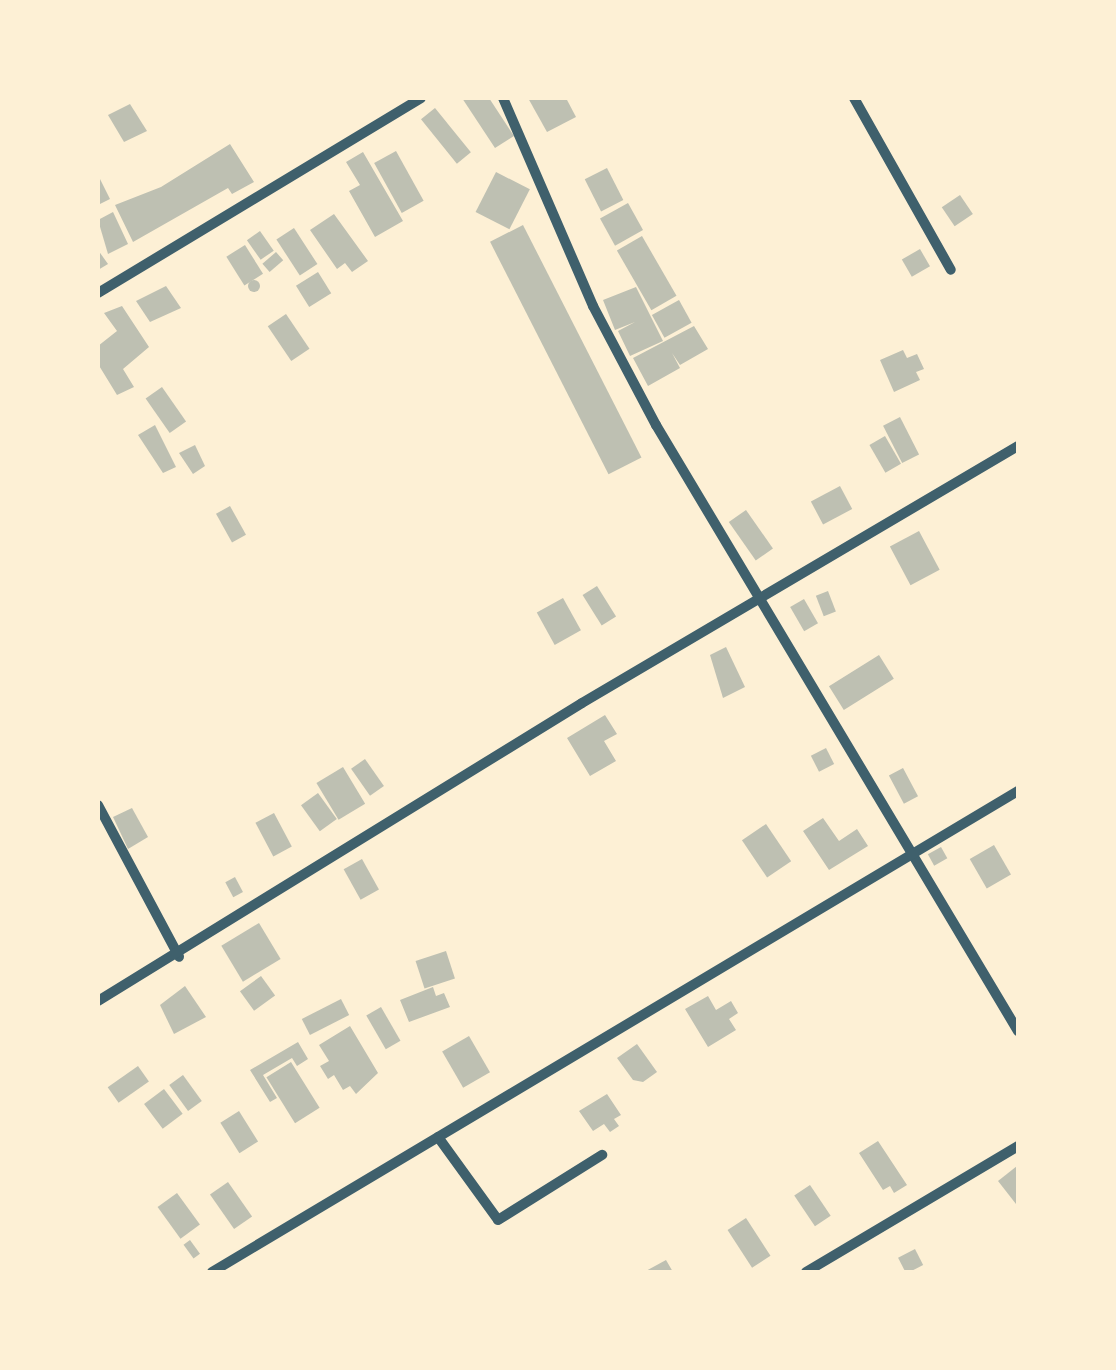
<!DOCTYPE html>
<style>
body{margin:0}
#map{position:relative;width:1116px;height:1370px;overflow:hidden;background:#fdf0d5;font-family:Commissioner,sans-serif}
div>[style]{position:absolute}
.building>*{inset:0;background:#bec0b2;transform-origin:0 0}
.round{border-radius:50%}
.minor>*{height:10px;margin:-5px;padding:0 5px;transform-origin:5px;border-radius:5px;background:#3f606c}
span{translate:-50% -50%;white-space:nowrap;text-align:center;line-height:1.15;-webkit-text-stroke:10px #fdf0d5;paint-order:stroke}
.frame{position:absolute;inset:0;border:100px solid #fdf0d5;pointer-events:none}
</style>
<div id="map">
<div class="building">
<div style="clip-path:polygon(462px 98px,489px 98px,514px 136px,495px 148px)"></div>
<div style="clip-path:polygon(528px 98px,566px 98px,576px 117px,547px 132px)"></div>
<div style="clip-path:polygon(130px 104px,147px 131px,124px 142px,108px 115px)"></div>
<div style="left:435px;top:108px;width:57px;height:18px;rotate:51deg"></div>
<div style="clip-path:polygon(230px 144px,254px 182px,232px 194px,228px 188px,133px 242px,115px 205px,161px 187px)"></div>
<div style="left:396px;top:151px;width:57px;height:25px;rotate:61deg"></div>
<div style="clip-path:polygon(363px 152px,403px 221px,375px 237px,349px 191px,360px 185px,346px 162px)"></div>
<div style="left:607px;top:168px;width:36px;height:25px;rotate:63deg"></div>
<div style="left:496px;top:172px;width:38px;height:45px;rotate:27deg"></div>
<div style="clip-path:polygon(98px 175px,110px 199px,98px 205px)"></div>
<div style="left:960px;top:195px;width:23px;height:22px;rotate:56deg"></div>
<div style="left:628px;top:203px;width:31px;height:32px;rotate:61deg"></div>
<div style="clip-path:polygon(113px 212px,128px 244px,108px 254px,98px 220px)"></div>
<div style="clip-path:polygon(334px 214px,368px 261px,352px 272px,345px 263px,337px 269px,310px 230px)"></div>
<div style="left:523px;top:225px;width:261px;height:37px;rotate:63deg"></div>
<div style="left:294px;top:228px;width:43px;height:21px;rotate:57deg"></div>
<div style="left:260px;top:231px;width:24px;height:16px;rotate:55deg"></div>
<div style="left:642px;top:236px;width:69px;height:29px;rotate:60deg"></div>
<div style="left:245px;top:245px;width:34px;height:22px;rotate:58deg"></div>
<div style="left:920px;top:249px;width:20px;height:21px;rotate:60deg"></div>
<div style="clip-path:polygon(98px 250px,108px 264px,98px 270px)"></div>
<div style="left:276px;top:252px;width:11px;height:18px;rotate:49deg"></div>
<div style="left:318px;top:272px;width:25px;height:26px;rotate:58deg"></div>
<div class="round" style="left:248px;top:280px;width:12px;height:12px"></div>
<div style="clip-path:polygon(166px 286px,181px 308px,150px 322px,136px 301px)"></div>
<div style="clip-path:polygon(636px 287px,663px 341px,630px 356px,618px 331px,635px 322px,615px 330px,603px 300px)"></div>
<div style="left:679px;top:300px;width:26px;height:31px;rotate:61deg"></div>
<div style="clip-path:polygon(122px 306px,149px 347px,123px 369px,134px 387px,117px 395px,98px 364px,98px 346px,117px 331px,104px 313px)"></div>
<div style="left:286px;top:314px;width:42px;height:22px;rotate:56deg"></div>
<div style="clip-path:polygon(694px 326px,708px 349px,680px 365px,672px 353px,680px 368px,648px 386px,633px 358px)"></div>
<div style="clip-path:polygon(903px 350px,907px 358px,917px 354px,924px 369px,916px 372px,920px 380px,894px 392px,880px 360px)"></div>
<div style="left:162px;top:387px;width:42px;height:20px;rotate:55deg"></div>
<div style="left:900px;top:417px;width:42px;height:19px;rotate:63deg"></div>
<div style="clip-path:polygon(155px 425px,176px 467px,163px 473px,138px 435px)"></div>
<div style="left:885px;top:436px;width:32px;height:18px;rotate:60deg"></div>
<div style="clip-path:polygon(195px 445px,205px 466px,193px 474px,179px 453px)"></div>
<div style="left:840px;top:486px;width:26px;height:33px;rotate:62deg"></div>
<div style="left:230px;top:506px;width:33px;height:16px;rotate:61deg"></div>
<div style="left:746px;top:510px;width:47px;height:21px;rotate:55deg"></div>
<div style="left:919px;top:531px;width:44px;height:33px;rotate:62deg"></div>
<div style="left:597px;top:586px;width:36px;height:17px;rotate:58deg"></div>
<div style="left:828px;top:591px;width:22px;height:13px;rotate:69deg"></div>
<div style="left:563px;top:598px;width:37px;height:30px;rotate:61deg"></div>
<div style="left:804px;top:599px;width:28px;height:16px;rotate:60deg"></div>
<div style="clip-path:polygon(726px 647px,745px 687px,723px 698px,710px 655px)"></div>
<div style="left:879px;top:655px;width:28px;height:59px;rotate:58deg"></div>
<div style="clip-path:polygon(605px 715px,617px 734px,604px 741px,616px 761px,590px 776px,567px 738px)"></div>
<div style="left:826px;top:748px;width:18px;height:17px;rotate:63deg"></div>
<div style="left:365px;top:759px;width:33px;height:17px;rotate:55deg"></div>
<div style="left:343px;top:767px;width:43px;height:31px;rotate:59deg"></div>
<div style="left:903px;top:768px;width:32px;height:16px;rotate:62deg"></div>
<div style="left:318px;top:793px;width:32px;height:21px;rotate:54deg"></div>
<div style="clip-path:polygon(132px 808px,148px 837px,128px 849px,113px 817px)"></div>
<div style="left:274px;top:813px;width:38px;height:21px;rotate:62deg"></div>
<div style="clip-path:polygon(823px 818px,839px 841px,857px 829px,868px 846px,829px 870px,803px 831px)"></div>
<div style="left:766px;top:824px;width:45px;height:29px;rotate:56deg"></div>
<div style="left:994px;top:845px;width:34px;height:28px;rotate:60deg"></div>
<div style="left:941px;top:847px;width:13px;height:15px;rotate:61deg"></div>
<div style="left:362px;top:859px;width:35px;height:21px;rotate:61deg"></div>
<div style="left:235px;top:877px;width:17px;height:11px;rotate:62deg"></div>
<div style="left:259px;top:923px;width:42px;height:44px;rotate:59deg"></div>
<div style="left:446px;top:951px;width:29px;height:32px;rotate:72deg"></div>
<div style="left:261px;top:976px;width:24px;height:26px;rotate:54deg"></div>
<div style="clip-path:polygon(185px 986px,206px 1017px,174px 1034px,160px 1005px)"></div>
<div style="clip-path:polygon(433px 987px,436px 996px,444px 993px,450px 1007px,409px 1022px,400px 1000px)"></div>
<div style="clip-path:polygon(708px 996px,716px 1010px,731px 1001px,738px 1013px,729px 1019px,736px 1030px,708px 1047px,685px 1009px)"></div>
<div style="left:341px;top:999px;width:18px;height:44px;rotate:63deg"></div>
<div style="left:381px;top:1007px;width:39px;height:17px;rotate:60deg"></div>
<div style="clip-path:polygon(350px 1026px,378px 1073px,356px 1094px,350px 1086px,343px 1090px,334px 1075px,328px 1079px,320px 1066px,329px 1061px,319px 1045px)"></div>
<div style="left:469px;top:1036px;width:42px;height:31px;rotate:60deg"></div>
<div style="clip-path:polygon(298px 1042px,308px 1059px,297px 1066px,292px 1058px,263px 1075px,277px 1098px,270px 1102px,250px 1070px)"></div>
<div style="clip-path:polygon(637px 1044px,657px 1072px,643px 1082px,633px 1080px,617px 1058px)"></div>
<div style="left:291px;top:1062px;width:54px;height:29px;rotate:58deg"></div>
<div style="left:138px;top:1066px;width:19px;height:37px;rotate:55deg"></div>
<div style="left:183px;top:1075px;width:32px;height:17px;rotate:54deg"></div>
<div style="left:164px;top:1089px;width:31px;height:25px;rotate:53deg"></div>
<div style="clip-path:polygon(607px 1094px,621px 1115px,614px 1119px,619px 1126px,610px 1132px,604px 1124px,593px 1131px,579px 1111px)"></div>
<div style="left:239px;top:1111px;width:36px;height:22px;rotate:58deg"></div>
<div style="clip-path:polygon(878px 1141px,907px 1185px,894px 1193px,890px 1186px,883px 1190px,859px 1153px)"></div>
<div style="clip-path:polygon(1017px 1166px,1018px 1202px,1016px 1204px,998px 1181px)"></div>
<div style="left:228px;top:1182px;width:42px;height:22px;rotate:55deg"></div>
<div style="left:810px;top:1185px;width:37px;height:19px;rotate:56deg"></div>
<div style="left:177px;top:1193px;width:39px;height:24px;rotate:54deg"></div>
<div style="left:746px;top:1218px;width:45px;height:22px;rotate:57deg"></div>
<div style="left:190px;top:1240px;width:17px;height:8px;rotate:54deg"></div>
<div style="left:915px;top:1249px;width:18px;height:19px;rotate:63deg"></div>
<div style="clip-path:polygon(666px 1260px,673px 1272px,644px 1272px)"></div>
</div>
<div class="minor">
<div style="left:503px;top:98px;width:227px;rotate:66.6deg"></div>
<div style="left:593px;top:306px;width:135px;rotate:62.1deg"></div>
<div style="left:656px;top:425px;width:706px;rotate:59.15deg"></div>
<div style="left:854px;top:98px;width:197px;rotate:60.6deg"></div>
<div style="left:98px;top:293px;width:377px;rotate:-31.1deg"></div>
<div style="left:98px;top:805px;width:172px;rotate:61.9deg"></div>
<div style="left:98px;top:1001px;width:568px;rotate:-31.62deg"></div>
<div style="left:582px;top:703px;width:506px;rotate:-30.52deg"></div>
<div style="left:438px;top:1137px;width:102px;rotate:54.1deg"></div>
<div style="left:498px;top:1220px;width:123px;rotate:-32deg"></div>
<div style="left:212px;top:1272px;width:939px;rotate:-30.83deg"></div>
<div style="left:806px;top:1272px;width:247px;rotate:-30.7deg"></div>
</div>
<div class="frame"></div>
</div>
